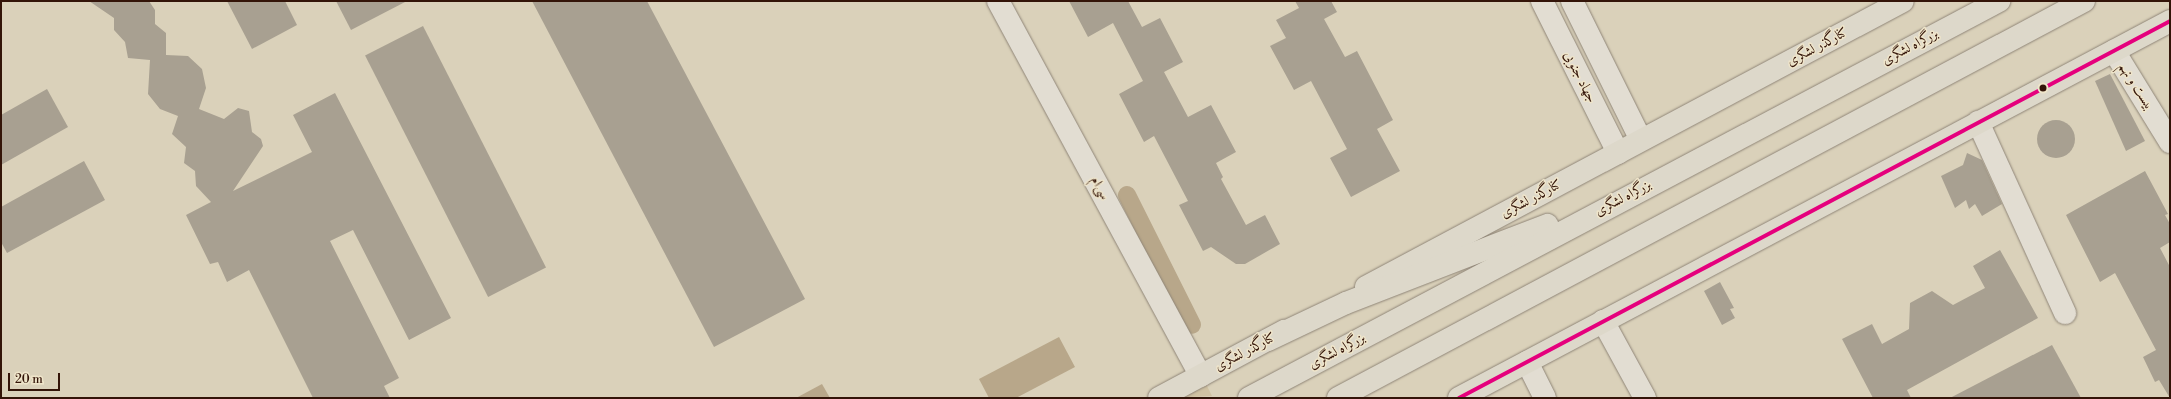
<!DOCTYPE html>
<meta charset="utf-8">
<style>
body{margin:0}
#map{position:relative;width:2171px;height:399px;overflow:hidden;background:#dad1ba;font-family:"Libre Bodoni",Amiri,serif}
div>[style]{position:absolute}
.green>*{inset:0;background:#d0c2a3}
.water>*{inset:0;background:#b8a78a}
.canal>*{height:18px;margin:-9px;padding:0 9px;transform-origin:9px;border-radius:9px;background:#b8a78a}
.building>*{inset:0;background:#a8a091;transform-origin:0 0}
.round{border-radius:50%}
.roads{filter:drop-shadow(0 0 1px #8f8577) drop-shadow(0 0 1px #8f8577)}
.minor>*{height:22px;margin:-11px;padding:0 11px;transform-origin:11px;border-radius:11px;background:#e2ddd2}
.major>*{height:22px;margin:-11px;padding:0 11px;transform-origin:11px;border-radius:11px;background:#ddd8ca}
.highway>*{height:22px;margin:-11px;padding:0 11px;transform-origin:11px;border-radius:11px;background:#ddd8ca}
.bus-1>*{height:4px;margin:-2px;padding:0 2px;transform-origin:2px;border-radius:2px;background:#e5007d}
.dots>*{width:11px;height:11px;translate:-50% -50%;box-sizing:border-box;border:2px solid #efe5ca;border-radius:50%}
span{translate:-50% -50%;white-space:nowrap;text-align:center;line-height:1.15;-webkit-text-stroke:3px #efe5ca;paint-order:stroke}
.street-label{font-size:14px;color:#331408}
.frame{position:absolute;inset:0;border:2px solid #331408;pointer-events:none}
.scale{position:absolute;left:8px;top:373px;width:52px;height:18px;box-sizing:border-box;border:2px solid #331408;border-top:0;padding-left:5px;font-size:12px;line-height:14px;white-space:nowrap;color:#331408;-webkit-text-stroke:3px #efe5ca;paint-order:stroke}
</style>
<div id="map">
<div class="green">
<div style="clip-path:polygon(1204px 380px,1212px 396px,1170px 398px)"></div>
</div>
<div class="water">
<div style="clip-path:polygon(1059px 337px,1075px 367px,1016px 398px,989px 398px,979px 379px)"></div>
<div style="clip-path:polygon(822px 384px,830px 398px,796px 398px)"></div>
</div>
<div class="canal">
<div style="left:1127px;top:195px;width:145px;rotate:63.4deg"></div>
</div>
<div class="building">
<div style="clip-path:polygon(89px 1px,149px 1px,155px 10px,155px 24px,166px 33px,166px 55px,188px 56px,202px 69px,206px 88px,199px 109px,224px 119px,238px 108px,249px 111px,252px 132px,261px 139px,263px 146px,233px 191px,312px 152px,293px 115px,335px 93px,451px 318px,409px 340px,353px 230px,330px 241px,399px 378px,384px 386px,390px 398px,313px 398px,249px 270px,227px 282px,218px 262px,210px 264px,186px 215px,211px 202px,196px 186px,195px 171px,184px 163px,186px 147px,172px 134px,178px 116px,160px 109px,148px 94px,150px 60px,128px 58px,125px 42px,114px 30px,114px 18px)"></div>
<div style="clip-path:polygon(227px 1px,285px 1px,297px 25px,252px 49px)"></div>
<div style="clip-path:polygon(336px 1px,407px 1px,351px 30px)"></div>
<div style="clip-path:polygon(532px 1px,647px 1px,805px 299px,714px 347px)"></div>
<div style="clip-path:polygon(1069px 1px,1128px 1px,1142px 27px,1160px 18px,1183px 62px,1164px 72px,1188px 117px,1211px 105px,1236px 152px,1216px 163px,1223px 177px,1221px 179px,1246px 225px,1265px 215px,1280px 244px,1245px 264px,1236px 264px,1211px 247px,1203px 251px,1179px 205px,1188px 201px,1154px 136px,1144px 142px,1119px 94px,1143px 81px,1113px 23px,1088px 37px)"></div>
<div style="clip-path:polygon(1295px 1px,1331px 1px,1337px 12px,1324px 19px,1345px 57px,1357px 51px,1393px 120px,1377px 129px,1400px 171px,1351px 197px,1330px 158px,1347px 149px,1311px 81px,1294px 90px,1270px 46px,1286px 38px,1276px 20px,1299px 8px)"></div>
<div style="left:423px;top:26px;width:271px;height:65px;rotate:63deg"></div>
<div style="clip-path:polygon(2110px 74px,2145px 141px,2126px 151px,2095px 81px)"></div>
<div style="clip-path:polygon(47px 89px,68px 127px,1px 165px,1px 115px)"></div>
<div class="round" style="left:2037px;top:120px;width:38px;height:38px"></div>
<div style="clip-path:polygon(1967px 153px,1982px 160px,2002px 204px,1982px 216px,1975px 204px,1969px 209px,1966px 200px,1955px 208px,1941px 176px,1963px 165px)"></div>
<div style="clip-path:polygon(84px 161px,105px 200px,7px 253px,1px 242px,1px 207px)"></div>
<div style="clip-path:polygon(2145px 171px,2168px 214px,2165px 215px,2170px 224px,2170px 242px,2160px 248px,2170px 267px,2170px 398px,2159px 380px,2155px 382px,2143px 357px,2156px 350px,2115px 273px,2100px 282px,2066px 215px)"></div>
<div style="clip-path:polygon(2000px 250px,2038px 318px,1907px 390px,1911px 398px,1873px 398px,1842px 339px,1872px 324px,1882px 344px,1909px 329px,1910px 303px,1932px 291px,1953px 305px,1985px 288px,1973px 266px)"></div>
<div style="clip-path:polygon(1720px 282px,1734px 308px,1730px 309px,1735px 318px,1722px 325px,1704px 291px)"></div>
<div style="clip-path:polygon(2052px 345px,2081px 398px,1950px 398px)"></div>
</div>
<div class="roads">
<div class="minor">
<div style="left:998px;top:1px;width:426px;rotate:61.6deg"></div>
<div style="left:1542px;top:1px;width:170px;rotate:63.4deg"></div>
<div style="left:1572px;top:1px;width:155px;rotate:63.6deg"></div>
<div style="left:2114px;top:51px;width:107px;rotate:58.4deg"></div>
<div style="left:1978px;top:122px;width:210px;rotate:65.5deg"></div>
<div style="left:1603px;top:321px;width:88px;rotate:61.4deg"></div>
<div style="left:1527px;top:362px;width:40px;rotate:63.4deg"></div>
</div>
<div class="major">
<div style="left:1366px;top:287px;width:608px;rotate:-28.04deg"></div>
<div style="left:1159px;top:398px;width:142px;rotate:-28.2deg"></div>
<div style="left:1459px;top:398px;width:805px;rotate:-27.93deg"></div>
</div>
<div class="highway">
<div style="left:1268px;top:340px;width:86px;rotate:-25.4deg"></div>
<div style="left:1346px;top:303px;width:216px;rotate:-21.2deg"></div>
<div style="left:1249px;top:398px;width:849px;rotate:-27.89deg"></div>
<div style="left:1338px;top:398px;width:845px;rotate:-28.02deg"></div>
</div>
</div>
<div class="bus-1">
<div style="left:1459px;top:398px;width:805px;rotate:-27.93deg"></div>
</div>
<div class="dots">
<div style="left:2043px;top:88px;background:#331408"></div>
</div>
<div class="street-label">
<span style="left:1817px;top:47px;rotate:-28deg">کنارگذر لشگری</span>
<span style="left:1910px;top:47px;rotate:-28deg">بزرگراه لشگری</span>
<span style="left:1580px;top:77px;rotate:63deg">جهاد جنوبی</span>
<span style="left:2136px;top:86px;rotate:57deg">بیست و نهم</span>
<span style="left:1100px;top:188px;rotate:62deg">سی‌ام</span>
<span style="left:1623px;top:198px;rotate:-28deg">بزرگراه لشگری</span>
<span style="left:1531px;top:199px;rotate:-28deg">کنارگذر لشگری</span>
<span style="left:1337px;top:351px;rotate:-28deg">بزرگراه لشگری</span>
<span style="left:1245px;top:352px;rotate:-28deg">کنارگذر لشگری</span>
</div>
<div class="frame"></div>
<div class="scale">20 m</div>
</div>
